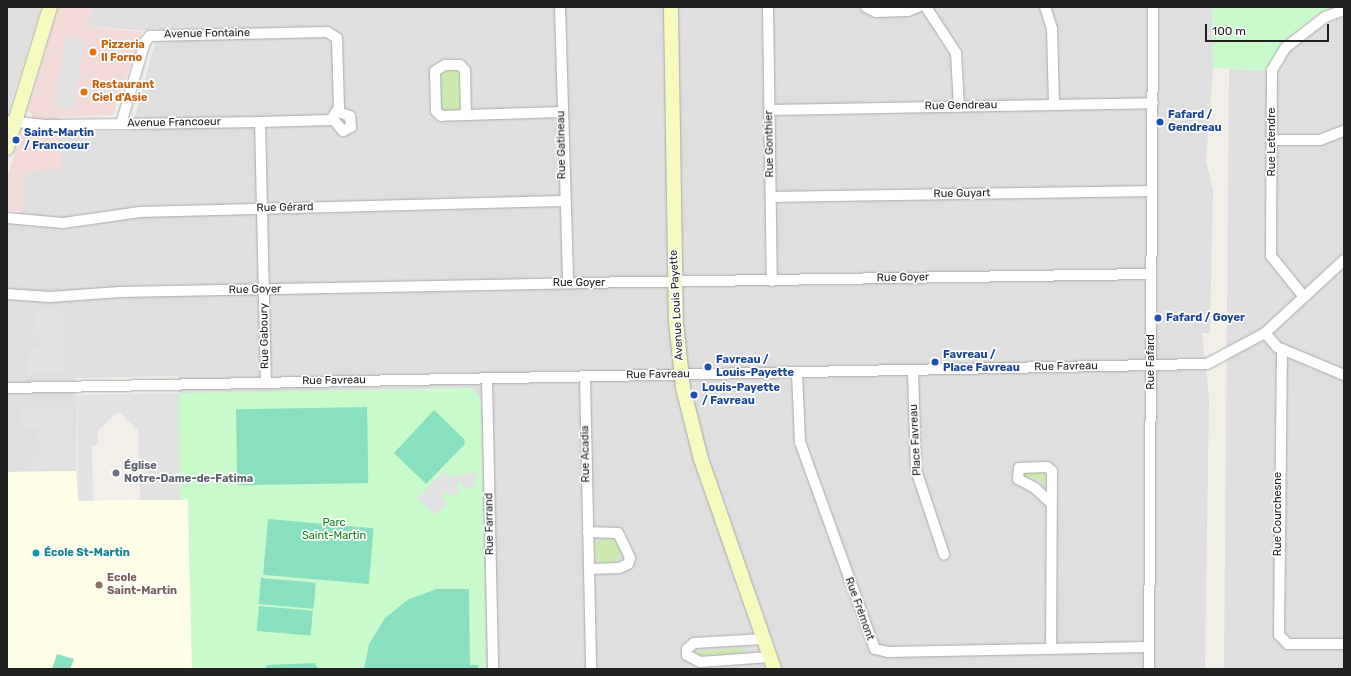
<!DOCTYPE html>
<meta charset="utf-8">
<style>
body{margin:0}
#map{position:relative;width:1351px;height:676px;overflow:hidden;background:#f2efe9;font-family:Rubik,sans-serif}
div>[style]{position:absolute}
.residential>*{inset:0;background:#e0dfdf}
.commercial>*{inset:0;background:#f2dad9}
.education>*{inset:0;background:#ffffe5}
.grass>*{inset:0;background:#cdebb0}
.round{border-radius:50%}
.park>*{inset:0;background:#c8facc}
.pitch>*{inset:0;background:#88e0be;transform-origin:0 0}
.parking>*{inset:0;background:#e2e2e2;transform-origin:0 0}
.roads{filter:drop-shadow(0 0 1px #a9a9a9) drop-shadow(0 0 1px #a9a9a9)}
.street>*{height:10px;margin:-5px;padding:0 5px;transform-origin:5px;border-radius:5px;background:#fff}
.secondary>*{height:14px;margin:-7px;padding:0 7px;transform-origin:7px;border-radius:7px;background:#f7fabf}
.dots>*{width:11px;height:11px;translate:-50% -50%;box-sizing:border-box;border:2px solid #fff;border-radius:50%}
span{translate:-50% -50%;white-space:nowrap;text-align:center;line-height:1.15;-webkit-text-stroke:3.5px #fff;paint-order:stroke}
.street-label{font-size:11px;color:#222}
.food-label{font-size:11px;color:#c56008;font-weight:700}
.left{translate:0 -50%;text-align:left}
.transit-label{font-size:11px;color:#164399;font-weight:700}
.worship-label{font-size:11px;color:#5b616d;font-weight:700}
.park-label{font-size:11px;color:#0c8416}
.culture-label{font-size:11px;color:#0d838f;font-weight:700}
.education-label{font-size:11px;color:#785e54;font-weight:700}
.frame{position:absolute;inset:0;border:8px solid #222;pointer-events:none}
.scale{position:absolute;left:1205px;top:24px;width:124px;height:18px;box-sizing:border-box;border:2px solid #222;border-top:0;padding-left:5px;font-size:12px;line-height:14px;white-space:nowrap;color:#222;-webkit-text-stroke:3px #fff;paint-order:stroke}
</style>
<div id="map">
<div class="residential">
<div style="clip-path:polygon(7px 7px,41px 7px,7px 115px)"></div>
<div style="clip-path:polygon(92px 7px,1212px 7px,1213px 68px,1206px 161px,1213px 190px,1210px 333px,1202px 333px,1209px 397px,1205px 669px,192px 669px,188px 499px,180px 500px,178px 376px,76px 378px,76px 471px,7px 472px,7px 218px,22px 211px,23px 173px,37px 171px,59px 133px,131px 131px,159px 27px,144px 31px,87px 26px)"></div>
<div style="clip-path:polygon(1344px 17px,1344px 669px,1224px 669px,1229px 69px,1279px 71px,1288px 53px,1323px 25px)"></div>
</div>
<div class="commercial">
<div style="clip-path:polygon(59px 7px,92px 7px,87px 26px,142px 32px,113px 115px,59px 117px,61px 169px,24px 173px,22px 211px,7px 210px,7px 178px,21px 134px,28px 134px,32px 115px,28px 111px)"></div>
</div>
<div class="education">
<div style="clip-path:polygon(76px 471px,78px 501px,188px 499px,192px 669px,7px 669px,7px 472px)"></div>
</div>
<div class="grass">
<div style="clip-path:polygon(456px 69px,460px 72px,461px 105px,458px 109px,444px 110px,441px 107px,440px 74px,442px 70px)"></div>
<div style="clip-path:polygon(1023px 472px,1045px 472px,1046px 486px,1038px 479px,1024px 476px)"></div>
<div class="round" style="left:594px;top:538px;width:26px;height:26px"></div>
<div style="clip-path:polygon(737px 648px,740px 651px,743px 647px,746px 652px,697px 656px,693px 652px)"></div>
</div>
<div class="park">
<div style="clip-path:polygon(1212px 7px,1335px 7px,1317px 15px,1281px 44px,1266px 70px,1213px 68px)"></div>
<div style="clip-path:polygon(472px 388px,481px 398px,486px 669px,192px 669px,188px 499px,180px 500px,179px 393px)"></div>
</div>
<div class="pitch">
<div style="left:367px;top:407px;width:76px;height:131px;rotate:89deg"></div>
<div style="clip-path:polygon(434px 410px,464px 439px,465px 444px,426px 484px,394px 453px)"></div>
<div style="left:268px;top:519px;width:106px;height:56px;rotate:5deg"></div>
<div style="left:261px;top:578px;width:55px;height:26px;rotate:5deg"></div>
<div style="clip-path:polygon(437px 589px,469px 589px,470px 665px,478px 665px,478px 669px,364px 669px,369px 644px,385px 618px,409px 599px)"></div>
<div style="left:259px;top:606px;width:54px;height:25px;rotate:5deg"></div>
<div style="clip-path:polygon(57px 654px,74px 659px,70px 669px,52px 669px)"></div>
<div style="clip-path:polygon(315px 663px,318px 669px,265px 669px,267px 665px)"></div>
</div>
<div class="parking">
<div style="left:65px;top:38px;width:20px;height:68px;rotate:9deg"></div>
<div style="clip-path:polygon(39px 308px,66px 312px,62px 373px,27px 374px,31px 347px,40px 347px,41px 335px,33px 334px)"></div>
<div style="clip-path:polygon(179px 393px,180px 500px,140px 500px,138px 431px,120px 413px,115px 414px,97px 432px,98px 445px,92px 445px,93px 500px,78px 501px,76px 395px)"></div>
<div style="clip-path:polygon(73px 408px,74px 468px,32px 469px,32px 458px,39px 458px,38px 427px,22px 427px,22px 409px)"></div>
<div style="clip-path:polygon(444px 471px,451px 477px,476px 472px,474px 487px,462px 489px,462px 482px,455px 484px,460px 490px,452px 497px,447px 492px,442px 497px,447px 503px,435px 515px,417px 498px)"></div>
</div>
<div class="roads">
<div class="street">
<div style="left:560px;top:7px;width:276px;rotate:88.3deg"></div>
<div style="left:768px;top:7px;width:274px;rotate:89.2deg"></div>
<div style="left:866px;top:7px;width:11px;rotate:27deg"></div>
<div style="left:876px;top:12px;width:32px;rotate:-2deg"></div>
<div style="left:908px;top:11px;width:11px;rotate:-22deg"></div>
<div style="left:926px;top:7px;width:55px;rotate:56.9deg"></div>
<div style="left:956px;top:53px;width:54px;rotate:86.8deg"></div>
<div style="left:1045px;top:7px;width:23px;rotate:72deg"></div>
<div style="left:1052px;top:29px;width:75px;rotate:88.5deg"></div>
<div style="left:445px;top:65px;width:15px"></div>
<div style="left:460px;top:65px;width:7px;rotate:45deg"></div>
<div style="left:465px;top:70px;width:45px;rotate:88.7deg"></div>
<div style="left:466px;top:115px;width:25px;rotate:178deg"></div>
<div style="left:441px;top:116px;width:7px;rotate:-135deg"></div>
<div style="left:436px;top:111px;width:40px;rotate:-91.4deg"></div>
<div style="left:435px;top:71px;width:12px;rotate:-31deg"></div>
<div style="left:770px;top:110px;width:383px;rotate:-1deg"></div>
<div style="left:466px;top:115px;width:96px;rotate:-1.8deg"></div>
<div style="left:333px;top:119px;width:16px;rotate:50deg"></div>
<div style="left:343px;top:131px;width:9px;rotate:-27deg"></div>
<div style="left:351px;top:127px;width:11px;rotate:-95deg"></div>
<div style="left:350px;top:116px;width:13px;rotate:-162deg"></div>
<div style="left:7px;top:121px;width:36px;rotate:6deg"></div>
<div style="left:43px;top:125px;width:86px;rotate:-0.7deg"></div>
<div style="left:129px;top:124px;width:131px;rotate:-0.9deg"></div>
<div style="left:260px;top:122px;width:71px;rotate:-1.6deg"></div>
<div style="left:331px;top:120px;width:15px;rotate:-58deg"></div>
<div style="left:339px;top:107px;width:69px;rotate:-91.7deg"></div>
<div style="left:337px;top:38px;width:12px;rotate:-149deg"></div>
<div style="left:327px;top:32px;width:177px;rotate:178.7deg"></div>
<div style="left:150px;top:36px;width:8px;rotate:130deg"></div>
<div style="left:145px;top:42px;width:85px;rotate:106.3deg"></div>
<div style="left:260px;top:122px;width:260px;rotate:88.7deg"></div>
<div style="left:1272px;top:140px;width:48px"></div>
<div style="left:1320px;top:140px;width:26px;rotate:-21deg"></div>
<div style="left:772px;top:197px;width:380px;rotate:-0.9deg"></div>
<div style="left:7px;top:218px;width:56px;rotate:5.1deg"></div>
<div style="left:63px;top:223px;width:78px;rotate:-8.1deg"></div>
<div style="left:140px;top:212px;width:424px;rotate:-1.5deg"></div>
<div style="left:7px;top:294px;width:43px;rotate:4deg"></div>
<div style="left:50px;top:297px;width:70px;rotate:-4.1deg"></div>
<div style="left:120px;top:292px;width:457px;rotate:-1.1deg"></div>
<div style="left:577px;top:283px;width:574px;rotate:-0.9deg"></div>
<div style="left:1304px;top:297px;width:53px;rotate:-128.8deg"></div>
<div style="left:1271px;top:256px;width:186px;rotate:-89.7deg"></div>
<div style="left:1272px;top:70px;width:26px;rotate:-59deg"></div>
<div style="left:1285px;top:48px;width:51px;rotate:-37.8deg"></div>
<div style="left:1325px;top:17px;width:20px;rotate:-20deg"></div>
<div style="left:1265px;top:333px;width:18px;rotate:49deg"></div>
<div style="left:1277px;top:347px;width:73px;rotate:22.7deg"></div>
<div style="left:1282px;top:349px;width:286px;rotate:90.6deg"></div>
<div style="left:1279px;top:635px;width:13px;rotate:45deg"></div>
<div style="left:1288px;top:644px;width:56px"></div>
<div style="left:913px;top:370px;width:100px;rotate:88.3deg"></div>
<div style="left:916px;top:470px;width:89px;rotate:71.6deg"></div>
<div style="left:797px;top:373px;width:69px;rotate:87.5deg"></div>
<div style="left:800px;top:442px;width:220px;rotate:70.1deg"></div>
<div style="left:875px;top:649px;width:13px;rotate:13deg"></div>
<div style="left:888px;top:652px;width:261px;rotate:-1.1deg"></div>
<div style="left:585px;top:376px;width:293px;rotate:88.8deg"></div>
<div style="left:487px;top:379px;width:290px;rotate:88.8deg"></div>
<div style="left:7px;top:388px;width:1200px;rotate:-1.15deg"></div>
<div style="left:1207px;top:364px;width:66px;rotate:-28.1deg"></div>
<div style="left:1265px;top:333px;width:108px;rotate:-42.7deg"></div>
<div style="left:1051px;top:503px;width:22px;rotate:-137deg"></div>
<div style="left:1035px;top:488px;width:19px;rotate:-152deg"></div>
<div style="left:1018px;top:479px;width:11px;rotate:-85deg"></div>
<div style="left:1019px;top:468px;width:28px;rotate:-2deg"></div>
<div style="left:1047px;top:467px;width:6px;rotate:39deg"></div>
<div style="left:1052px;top:471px;width:178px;rotate:90.3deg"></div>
<div style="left:588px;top:532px;width:30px;rotate:2deg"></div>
<div style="left:618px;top:533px;width:28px;rotate:64deg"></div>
<div style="left:630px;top:558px;width:6px;rotate:108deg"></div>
<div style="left:628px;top:564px;width:10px;rotate:156deg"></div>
<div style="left:619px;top:568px;width:29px;rotate:178deg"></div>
<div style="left:764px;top:639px;width:70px;rotate:176.7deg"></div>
<div style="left:694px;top:643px;width:9px;rotate:139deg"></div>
<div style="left:687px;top:649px;width:6px;rotate:90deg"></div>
<div style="left:687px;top:655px;width:15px;rotate:28deg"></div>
<div style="left:700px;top:662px;width:70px;rotate:-4.1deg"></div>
<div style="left:1149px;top:669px;width:662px;rotate:-89.65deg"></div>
</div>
<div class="secondary">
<div style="left:671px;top:7px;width:315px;rotate:89.1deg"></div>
<div style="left:676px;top:322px;width:66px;rotate:83.9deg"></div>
<div style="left:683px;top:388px;width:73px;rotate:75.8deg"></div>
<div style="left:701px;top:459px;width:222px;rotate:70.8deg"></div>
<div style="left:7px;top:148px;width:147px;rotate:-73deg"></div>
</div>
</div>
<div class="dots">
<div style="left:93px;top:52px;background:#e8710a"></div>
<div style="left:84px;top:92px;background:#e8710a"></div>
<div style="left:1160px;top:122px;background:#1a4fb4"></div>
<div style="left:16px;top:140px;background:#1a4fb4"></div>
<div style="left:1158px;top:318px;background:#1a4fb4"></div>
<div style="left:935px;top:362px;background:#1a4fb4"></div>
<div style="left:708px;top:367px;background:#1a4fb4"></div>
<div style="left:694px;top:395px;background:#1a4fb4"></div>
<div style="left:116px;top:473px;background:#6b7280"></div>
<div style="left:36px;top:553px;background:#0f9aa8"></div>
<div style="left:99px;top:585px;background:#8d6e63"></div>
</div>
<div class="street-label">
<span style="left:207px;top:34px;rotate:-1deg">Avenue Fontaine</span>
<span style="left:961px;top:106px;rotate:-1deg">Rue Gendreau</span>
<span style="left:174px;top:123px;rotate:-1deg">Avenue Francoeur</span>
<span style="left:1272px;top:142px;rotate:-90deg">Rue Letendre</span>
<span style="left:770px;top:144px;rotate:-91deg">Rue Gonthier</span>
<span style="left:562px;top:145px;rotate:-91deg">Rue Gatineau</span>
<span style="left:962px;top:194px;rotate:-1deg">Rue Guyart</span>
<span style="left:285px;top:208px;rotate:-1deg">Rue Gérard</span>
<span style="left:903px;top:278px;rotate:-1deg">Rue Goyer</span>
<span style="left:579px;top:283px">Rue Goyer</span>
<span style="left:255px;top:290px;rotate:-1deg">Rue Goyer</span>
<span style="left:677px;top:305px;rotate:-93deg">Avenue Louis Payette</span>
<span style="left:265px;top:336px;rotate:-91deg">Rue Gaboury</span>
<span style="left:1151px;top:362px;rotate:-90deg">Rue Fafard</span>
<span style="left:1066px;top:367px;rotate:-1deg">Rue Favreau</span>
<span style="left:658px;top:375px;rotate:-1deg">Rue Favreau</span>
<span style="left:334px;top:381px;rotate:-1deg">Rue Favreau</span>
<span style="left:916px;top:440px;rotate:-93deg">Place Favreau</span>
<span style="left:586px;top:454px;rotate:-91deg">Rue Acadia</span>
<span style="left:1278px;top:514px;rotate:-90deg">Rue Courchesne</span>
<span style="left:490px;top:524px;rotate:-91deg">Rue Farrand</span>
<span style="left:859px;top:609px;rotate:70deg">Rue Frémont</span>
</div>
<div class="food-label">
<span class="left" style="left:101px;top:52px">Pizzeria<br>Il Forno</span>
<span class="left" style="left:92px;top:92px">Restaurant<br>Ciel d'Asie</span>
</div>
<div class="transit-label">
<span class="left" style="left:1168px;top:122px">Fafard /<br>Gendreau</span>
<span class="left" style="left:24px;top:140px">Saint-Martin<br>/ Francoeur</span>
<span class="left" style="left:1166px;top:318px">Fafard / Goyer</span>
<span class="left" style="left:943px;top:362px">Favreau /<br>Place Favreau</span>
<span class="left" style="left:716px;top:367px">Favreau /<br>Louis-Payette</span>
<span class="left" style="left:702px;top:395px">Louis-Payette<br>/ Favreau</span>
</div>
<div class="worship-label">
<span class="left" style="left:124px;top:473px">Église<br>Notre-Dame-de-Fatima</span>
</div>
<div class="park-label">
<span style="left:334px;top:530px">Parc<br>Saint-Martin</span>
</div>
<div class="culture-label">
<span class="left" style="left:44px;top:553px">École St-Martin</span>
</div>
<div class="education-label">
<span class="left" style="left:107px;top:585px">Ecole<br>Saint-Martin</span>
</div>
<div class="frame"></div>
<div class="scale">100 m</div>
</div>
